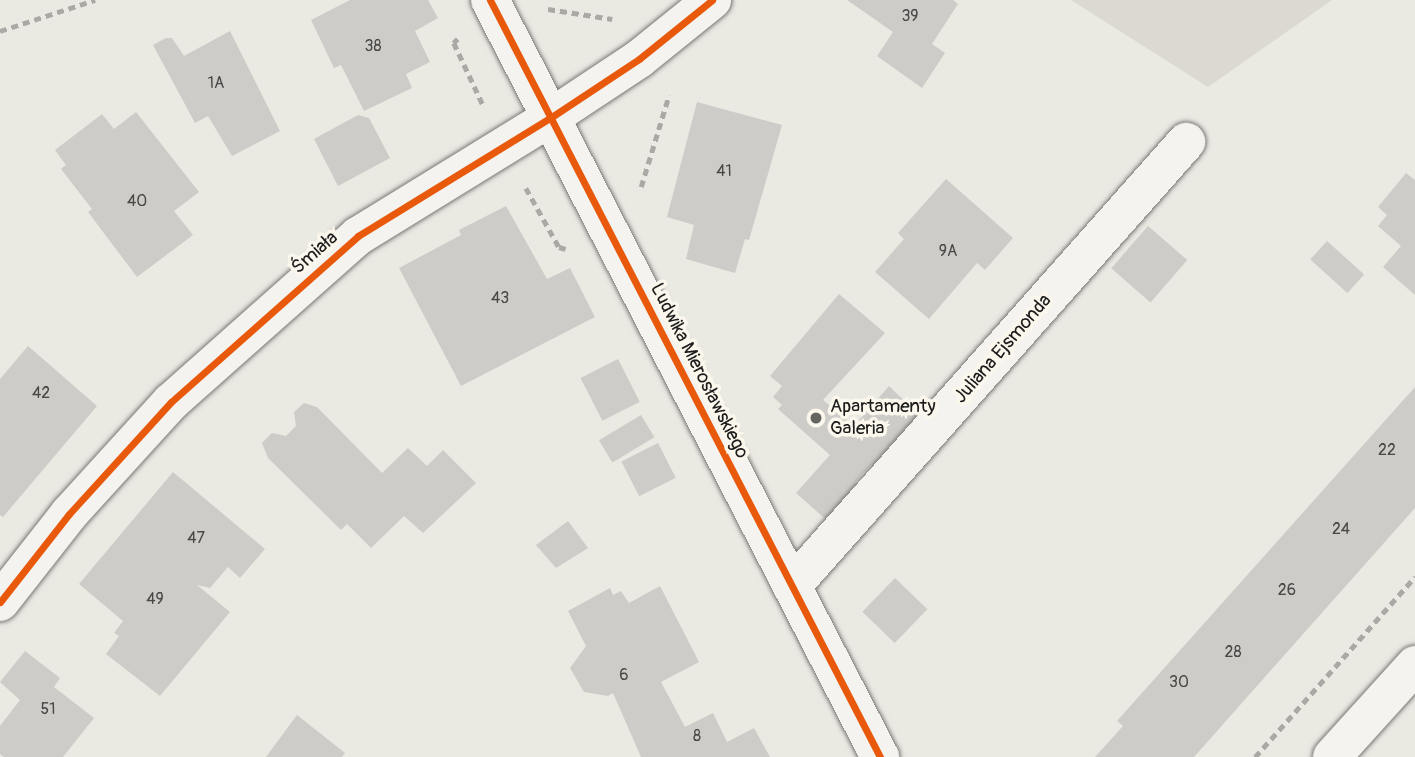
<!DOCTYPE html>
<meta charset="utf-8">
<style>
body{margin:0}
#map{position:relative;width:1415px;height:757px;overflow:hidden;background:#eae9e2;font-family:Pangolin,sans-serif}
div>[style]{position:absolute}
.green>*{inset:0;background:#dbd9d0}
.building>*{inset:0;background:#cdccc8;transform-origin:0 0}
.path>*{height:4.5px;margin-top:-2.25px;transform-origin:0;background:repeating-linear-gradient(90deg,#aaa9a6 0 7px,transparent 0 12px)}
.roads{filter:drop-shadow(0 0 2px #797875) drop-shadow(0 0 2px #797875)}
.minor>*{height:38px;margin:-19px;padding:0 19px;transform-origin:19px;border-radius:19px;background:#f4f3ef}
.cycleway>*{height:7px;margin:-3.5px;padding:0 3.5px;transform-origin:3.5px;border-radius:3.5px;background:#e8590c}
.dots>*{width:19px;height:19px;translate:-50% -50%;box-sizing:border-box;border:4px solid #fbf7ec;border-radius:50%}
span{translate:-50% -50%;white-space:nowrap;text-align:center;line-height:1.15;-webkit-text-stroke:7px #fbf7ec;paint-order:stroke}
.number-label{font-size:16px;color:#484847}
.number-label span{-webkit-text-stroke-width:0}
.street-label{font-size:19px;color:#1c1c1c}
.poi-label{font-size:19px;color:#1c1c1c}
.left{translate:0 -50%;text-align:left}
</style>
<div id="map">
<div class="green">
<div style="clip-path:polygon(1071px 0,1332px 0,1208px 87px)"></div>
</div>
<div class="building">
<div style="clip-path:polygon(350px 0,428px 0,438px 18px,415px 31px,430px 62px,406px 74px,412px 88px,364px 111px,341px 65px,334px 68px,311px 20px)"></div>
<div style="clip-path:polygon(847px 0,953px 0,958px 4px,932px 44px,945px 53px,922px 88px,877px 56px,893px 32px)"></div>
<div style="clip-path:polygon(230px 31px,280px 131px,232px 156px,208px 116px,195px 123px,153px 45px,166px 38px,172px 38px,184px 56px)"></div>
<div style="clip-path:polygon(697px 102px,782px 125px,749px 240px,745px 239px,735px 273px,686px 259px,694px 225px,667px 217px)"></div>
<div style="clip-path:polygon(136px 112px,199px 192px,174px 211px,193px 235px,137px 277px,88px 212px,92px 209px,61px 169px,66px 165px,55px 150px,102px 114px,114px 129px)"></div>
<div style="clip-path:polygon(358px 115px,369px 118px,390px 158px,338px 186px,314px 139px)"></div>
<div style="clip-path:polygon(1406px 173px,1415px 180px,1415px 295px,1383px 267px,1401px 246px,1378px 226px,1387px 215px,1378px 207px)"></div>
<div style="clip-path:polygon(946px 179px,1013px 238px,985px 270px,977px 263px,929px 319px,875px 272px,904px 239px,898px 233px)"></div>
<div style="clip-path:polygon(506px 206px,547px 279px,570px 268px,595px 317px,461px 386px,399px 268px,461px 235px,459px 230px)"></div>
<div style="left:1148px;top:226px;width:52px;height:56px;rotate:41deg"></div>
<div style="left:1327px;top:241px;width:50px;height:25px;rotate:42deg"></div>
<div style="clip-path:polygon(839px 294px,885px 333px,823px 400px,854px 426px,889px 386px,919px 415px,878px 471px,871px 465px,855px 482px,862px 488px,831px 524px,796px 493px,830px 455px,778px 409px,782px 405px,773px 397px,782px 386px,770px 376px)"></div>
<div style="clip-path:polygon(28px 346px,97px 406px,3px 517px,0 515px,0 379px)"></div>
<div style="left:618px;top:359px;width:48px;height:42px;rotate:63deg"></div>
<div style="clip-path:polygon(1415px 387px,1415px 508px,1194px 757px,1095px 757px,1123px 726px,1117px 721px)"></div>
<div style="clip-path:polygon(304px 403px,317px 407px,382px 473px,408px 448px,427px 466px,443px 450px,476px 483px,423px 533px,404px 516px,371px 548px,347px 524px,341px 530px,268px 458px,262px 443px,272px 433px,286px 436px,296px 426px,294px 412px)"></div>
<div style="left:641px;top:415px;width:26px;height:49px;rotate:59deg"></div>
<div style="left:658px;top:443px;width:39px;height:41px;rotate:63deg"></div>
<div style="clip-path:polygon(173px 472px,265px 549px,240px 578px,228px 567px,210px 588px,197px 585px,230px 612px,160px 696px,106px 654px,119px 636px,114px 633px,123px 621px,79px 584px)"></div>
<div style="clip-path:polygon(568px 521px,588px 548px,556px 568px,536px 545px)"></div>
<div style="left:895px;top:578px;width:45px;height:47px;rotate:44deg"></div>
<div style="clip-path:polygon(660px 586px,699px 662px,661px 682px,685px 727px,713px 713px,727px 742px,754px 728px,770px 757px,641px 757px,613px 693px,608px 696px,584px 692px,570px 668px,586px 646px,568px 611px,610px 588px,613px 595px,621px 591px,629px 603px)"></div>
<div style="clip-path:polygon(25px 651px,60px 678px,54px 687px,94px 718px,63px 757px,4px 757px,0 754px,0 726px,20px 700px,0 682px)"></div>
<div style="clip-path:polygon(297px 715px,345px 753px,342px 757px,266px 757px)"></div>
</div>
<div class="path">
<div style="left:548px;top:9px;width:65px;rotate:8.9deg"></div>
<div style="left:0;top:31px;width:100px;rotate:-18.1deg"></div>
<div style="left:458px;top:39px;width:6px;rotate:135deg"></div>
<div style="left:454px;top:43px;width:68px;rotate:64.9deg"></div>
<div style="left:641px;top:187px;width:96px;rotate:-73.1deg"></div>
<div style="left:526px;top:188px;width:68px;rotate:60.8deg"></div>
<div style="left:559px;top:247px;width:7px;rotate:16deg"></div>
<div style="left:1255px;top:757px;width:241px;rotate:-48.4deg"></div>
</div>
<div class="roads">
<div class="minor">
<div style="left:490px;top:0;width:852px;rotate:62.74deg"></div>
<div style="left:792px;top:586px;width:594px;rotate:-48.41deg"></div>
<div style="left:0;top:602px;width:112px;rotate:-51.9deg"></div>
<div style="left:69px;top:514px;width:151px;rotate:-47.7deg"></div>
<div style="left:171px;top:402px;width:250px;rotate:-41.6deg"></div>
<div style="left:358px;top:236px;width:225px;rotate:-31.6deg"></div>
<div style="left:550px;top:118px;width:107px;rotate:-33.5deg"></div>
<div style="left:639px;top:59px;width:94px;rotate:-38.9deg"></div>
<div style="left:1332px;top:757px;width:124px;rotate:-47.9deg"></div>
</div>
</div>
<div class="cycleway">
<div style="left:490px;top:0;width:852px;rotate:62.74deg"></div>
<div style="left:0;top:602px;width:112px;rotate:-51.9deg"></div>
<div style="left:69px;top:514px;width:151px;rotate:-47.7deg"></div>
<div style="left:171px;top:402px;width:250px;rotate:-41.6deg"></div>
<div style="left:358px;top:236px;width:225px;rotate:-31.6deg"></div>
<div style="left:550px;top:118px;width:107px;rotate:-33.5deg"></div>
<div style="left:639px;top:59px;width:94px;rotate:-38.9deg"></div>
</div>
<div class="dots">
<div style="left:816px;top:418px;background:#646461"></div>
</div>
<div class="number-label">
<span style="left:910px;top:16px">39</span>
<span style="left:373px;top:46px">38</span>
<span style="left:216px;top:83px">1A</span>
<span style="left:724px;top:171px">41</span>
<span style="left:137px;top:201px">40</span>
<span style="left:948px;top:251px">9A</span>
<span style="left:500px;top:298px">43</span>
<span style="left:41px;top:393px">42</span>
<span style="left:1387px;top:450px">22</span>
<span style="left:1341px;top:529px">24</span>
<span style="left:196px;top:538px">47</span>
<span style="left:1287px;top:590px">26</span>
<span style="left:155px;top:599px">49</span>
<span style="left:1233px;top:652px">28</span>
<span style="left:624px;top:675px">6</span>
<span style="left:1179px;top:682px">30</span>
<span style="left:48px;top:709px">51</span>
<span style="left:697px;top:736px">8</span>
</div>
<div class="street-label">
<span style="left:315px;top:253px;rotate:-41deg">Śmiała</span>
<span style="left:1003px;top:349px;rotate:-49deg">Juliana Ejsmonda</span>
<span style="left:699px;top:371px;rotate:63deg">Ludwika Mierosławskiego</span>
</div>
<div class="poi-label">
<span class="left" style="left:830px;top:418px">Apartamenty<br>Galeria</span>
</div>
</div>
